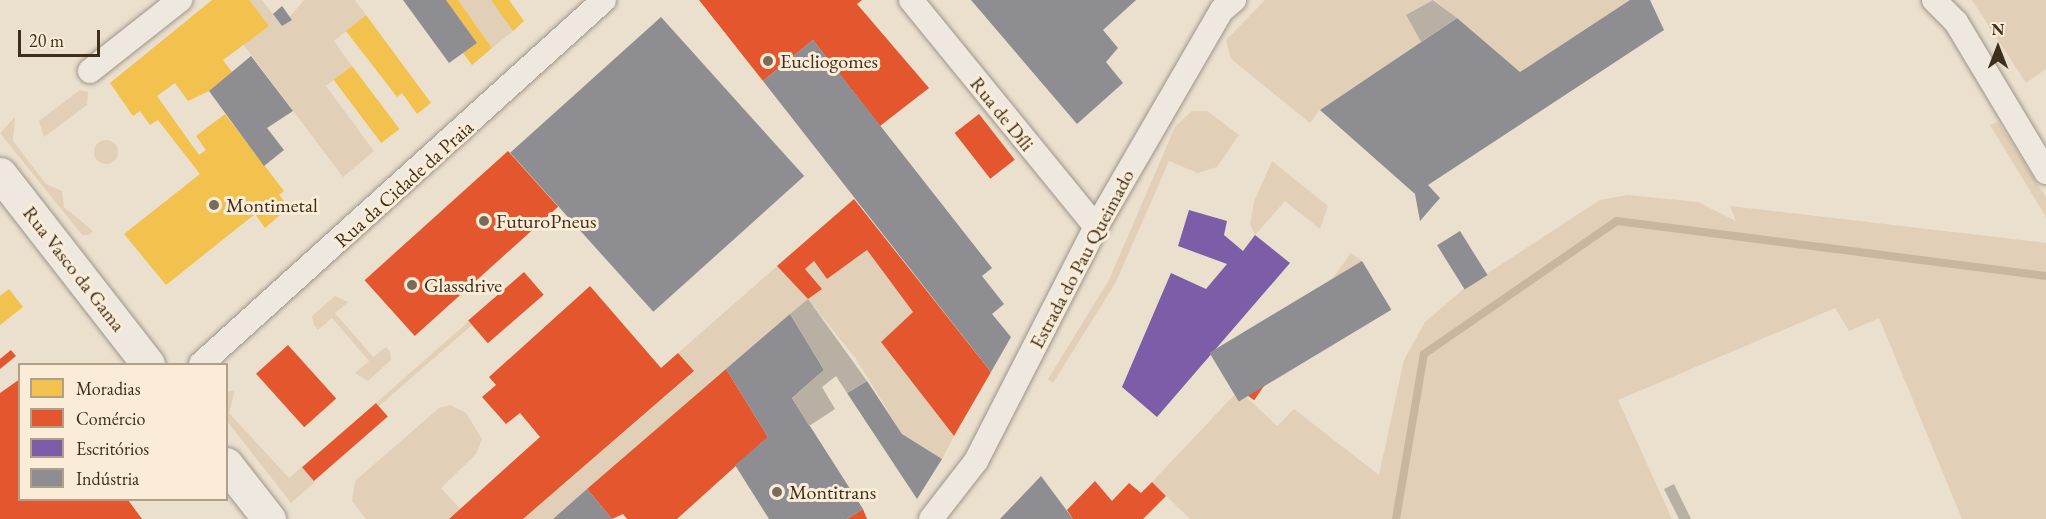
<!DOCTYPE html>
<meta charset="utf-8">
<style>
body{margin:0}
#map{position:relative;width:2046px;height:519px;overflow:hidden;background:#ebdfce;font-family:"EB Garamond",serif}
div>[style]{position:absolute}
.green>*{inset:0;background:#e1d0b7;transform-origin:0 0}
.round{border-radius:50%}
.homes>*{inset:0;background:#f2c14e;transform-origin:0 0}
.shops>*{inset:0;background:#e4572e;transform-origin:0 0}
.offices>*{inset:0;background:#7b5ea7}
.industry>*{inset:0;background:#8d8d92;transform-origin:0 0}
.stream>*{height:8px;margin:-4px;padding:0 4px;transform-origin:4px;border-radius:4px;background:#c8b69e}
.building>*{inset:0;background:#b9b0a4}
.roads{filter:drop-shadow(0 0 2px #9e958a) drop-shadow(0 0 2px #9e958a)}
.street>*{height:24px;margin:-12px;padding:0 12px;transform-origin:12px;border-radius:12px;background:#eee8df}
.secondary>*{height:33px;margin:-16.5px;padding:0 16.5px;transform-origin:16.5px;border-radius:16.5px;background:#eee8df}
.dots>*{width:16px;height:16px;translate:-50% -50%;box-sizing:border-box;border:3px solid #faecd7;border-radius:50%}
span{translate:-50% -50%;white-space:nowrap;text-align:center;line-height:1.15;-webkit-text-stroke:6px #faecd7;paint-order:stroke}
.poi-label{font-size:20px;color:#3e2e1c}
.left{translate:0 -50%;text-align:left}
.street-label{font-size:20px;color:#3e2e1c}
.legend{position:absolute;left:18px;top:363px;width:210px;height:138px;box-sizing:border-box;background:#faecd7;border:2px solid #afa08c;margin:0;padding:8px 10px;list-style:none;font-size:18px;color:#3e2e1c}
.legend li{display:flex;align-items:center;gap:12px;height:30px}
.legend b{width:30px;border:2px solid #afa08c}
.north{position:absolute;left:1968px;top:18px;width:60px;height:60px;-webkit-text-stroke:4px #faecd7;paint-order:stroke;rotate:0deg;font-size:16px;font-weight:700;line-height:24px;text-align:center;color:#3e2e1c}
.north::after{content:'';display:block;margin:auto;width:21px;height:27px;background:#3e2e1c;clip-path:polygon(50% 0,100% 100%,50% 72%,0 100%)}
.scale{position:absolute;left:18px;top:30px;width:82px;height:27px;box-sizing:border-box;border:3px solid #3e2e1c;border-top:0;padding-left:8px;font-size:18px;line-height:21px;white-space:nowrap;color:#3e2e1c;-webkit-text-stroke:4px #faecd7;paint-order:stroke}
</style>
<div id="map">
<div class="green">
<div style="clip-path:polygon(249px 0,262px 0,282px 26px,304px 0,355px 0,366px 15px,334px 41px,352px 66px,326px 86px,374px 151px,343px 177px,243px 44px,269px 26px)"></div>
<div style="clip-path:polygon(458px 0,491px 0,513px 31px,492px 48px)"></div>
<div style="clip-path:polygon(1265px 0,1433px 0,1406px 15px,1421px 42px,1321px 109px,1310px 123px,1231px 59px,1226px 40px)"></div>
<div style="clip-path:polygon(1435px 0,1630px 0,1520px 72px)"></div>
<div style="clip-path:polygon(1972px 0,2046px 0,2046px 69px,2026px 83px)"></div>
<div style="clip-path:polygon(80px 90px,88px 92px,87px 105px,44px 137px,39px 121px)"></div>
<div style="clip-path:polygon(1192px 111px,1207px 111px,1239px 135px,1217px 167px,1198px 173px,1169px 161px,1116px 282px,1053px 383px,1048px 379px,1109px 280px,1175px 127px)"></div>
<div style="clip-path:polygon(15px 117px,13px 141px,46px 184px,62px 191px,64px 207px,93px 231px,89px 235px,82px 235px,0 133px)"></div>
<div style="clip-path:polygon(1998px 122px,2046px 197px,2046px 217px,1990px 125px)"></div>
<div class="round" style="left:94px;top:140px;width:24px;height:24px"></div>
<div style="clip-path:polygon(1272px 161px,1328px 206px,1320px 229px,1285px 201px,1255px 235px,1250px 224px,1254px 202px)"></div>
<div style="clip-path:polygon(1628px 195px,1698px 202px,1736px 221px,1730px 206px,2046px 243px,2046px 519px,1962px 519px,1879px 318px,1849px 331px,1835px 308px,1618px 400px,1672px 519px,1190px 519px,1152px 482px,1239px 390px,1277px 426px,1294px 409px,1379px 475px,1404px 360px,1425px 322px,1465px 288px,1600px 200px)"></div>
<div style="clip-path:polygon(867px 250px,913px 312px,881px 342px,954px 436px,942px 459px,902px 434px,856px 359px,808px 299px,553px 519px,523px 519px,694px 372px,678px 353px,777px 266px,821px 289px,805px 269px,814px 261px,827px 279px)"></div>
<div style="left:1351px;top:253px;width:14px;height:62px;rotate:36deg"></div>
<div style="clip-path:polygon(335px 296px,348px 302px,335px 313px,373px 357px,386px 347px,390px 352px,391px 360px,368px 381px,355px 373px,369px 361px,332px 318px,318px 330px,314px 325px,312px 316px)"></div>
<div style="clip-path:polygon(469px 321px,472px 325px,379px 406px,376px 403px)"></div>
<div style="clip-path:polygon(235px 390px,229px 413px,289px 478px,302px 467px,315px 482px,291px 503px,227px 421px,227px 392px)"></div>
<div style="clip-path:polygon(450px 405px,466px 413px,482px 439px,476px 454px,441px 488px,460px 509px,449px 519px,366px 519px,352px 501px,355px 481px,439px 408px)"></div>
</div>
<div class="homes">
<div style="clip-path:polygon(212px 0,249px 0,269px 26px,223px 60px,232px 72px,209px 91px,188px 101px,175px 83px,157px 96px,199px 155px,206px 150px,196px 136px,225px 114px,284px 191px,279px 195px,289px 207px,265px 228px,255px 214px,166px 285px,124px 234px,200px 174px,158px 120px,150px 125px,140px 111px,133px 116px,110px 83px)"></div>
<div style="clip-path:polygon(446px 0,458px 0,492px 48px,472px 65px,463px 53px,477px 43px)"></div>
<div style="clip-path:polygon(491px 0,509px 0,524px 21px,513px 31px)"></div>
<div style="clip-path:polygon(366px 15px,431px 103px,417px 114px,402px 93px,397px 97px,346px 31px)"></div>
<div style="left:352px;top:66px;width:79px;height:23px;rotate:53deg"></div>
<div style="clip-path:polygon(9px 289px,23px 307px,0 325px,0 296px)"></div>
</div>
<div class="shops">
<div style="clip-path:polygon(699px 0,862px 0,857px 4px,929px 88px,880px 126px,813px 40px,763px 81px)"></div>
<div style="left:979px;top:114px;width:58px;height:31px;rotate:52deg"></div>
<div style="left:508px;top:151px;width:75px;height:193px;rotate:48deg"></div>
<div style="clip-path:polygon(854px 199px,991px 372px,954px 436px,881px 342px,913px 312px,867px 250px,827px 279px,814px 261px,805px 269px,822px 289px,808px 299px,777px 266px)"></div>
<div style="left:524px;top:272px;width:30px;height:74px;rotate:49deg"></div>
<div style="clip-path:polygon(590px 286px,661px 368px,678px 353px,694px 371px,523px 519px,449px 519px,540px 437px,520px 413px,506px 424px,482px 397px,496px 385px,489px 377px)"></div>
<div style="left:1307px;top:297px;width:14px;height:115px;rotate:34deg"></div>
<div style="left:288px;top:345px;width:72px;height:43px;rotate:48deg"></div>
<div style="clip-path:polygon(11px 350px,16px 356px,0 369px,0 359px)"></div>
<div style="clip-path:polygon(726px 369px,768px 437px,677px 519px,627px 519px,623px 514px,612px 519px,587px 489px)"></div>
<div style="clip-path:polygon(20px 379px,20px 500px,128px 500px,142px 519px,0 519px,0 393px)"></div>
<div style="left:376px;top:403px;width:18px;height:98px;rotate:49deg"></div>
<div style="clip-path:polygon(1095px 481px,1112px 501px,1129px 483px,1141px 493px,1152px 482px,1166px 496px,1143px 519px,1073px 519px,1067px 510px)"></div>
<div style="clip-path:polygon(863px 509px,867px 519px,847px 519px)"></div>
</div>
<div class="offices">
<div style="clip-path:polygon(1189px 210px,1227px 221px,1224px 235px,1243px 251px,1255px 235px,1290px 263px,1157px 417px,1122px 387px,1171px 273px,1206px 289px,1227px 264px,1178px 246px)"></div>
</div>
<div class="industry">
<div style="clip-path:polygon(403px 0,446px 0,477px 43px,449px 63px)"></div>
<div style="clip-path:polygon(971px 0,1136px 0,1103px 30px,1118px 48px,1106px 62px,1123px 83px,1077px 124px)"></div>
<div style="clip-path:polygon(1630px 0,1650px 0,1664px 30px,1428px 185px,1440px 198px,1420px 221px,1415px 194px,1320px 110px,1457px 18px,1520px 72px)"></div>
<div style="clip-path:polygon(282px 6px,292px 20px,282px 26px,273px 14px)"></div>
<div style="left:661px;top:17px;width:214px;height:203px;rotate:48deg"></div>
<div style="clip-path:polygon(813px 40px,992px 268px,982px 276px,1004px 304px,992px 314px,1011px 337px,991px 372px,763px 81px)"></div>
<div style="clip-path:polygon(251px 56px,293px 111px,267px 128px,284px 150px,264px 166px,209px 91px)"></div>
<div style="left:1460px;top:231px;width:52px;height:27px;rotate:58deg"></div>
<div style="left:1362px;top:261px;width:57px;height:178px;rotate:59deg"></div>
<div style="clip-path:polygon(790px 314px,824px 370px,792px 398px,863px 509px,847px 519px,769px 519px,735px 465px,768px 437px,726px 369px)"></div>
<div style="clip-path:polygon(867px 381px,902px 434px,942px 459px,917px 499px,847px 393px)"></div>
<div style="clip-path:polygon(1041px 476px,1073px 519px,1000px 519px)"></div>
<div style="clip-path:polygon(587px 489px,612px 519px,553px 519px)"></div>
</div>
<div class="stream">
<div style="left:1396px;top:519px;width:167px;rotate:-80.4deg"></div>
<div style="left:1424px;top:354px;width:234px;rotate:-34.6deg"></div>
<div style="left:1617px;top:221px;width:433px;rotate:7.3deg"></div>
</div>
<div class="building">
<div style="clip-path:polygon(1433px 0,1457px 18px,1421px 42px,1406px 15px)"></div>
<div style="clip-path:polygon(808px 299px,867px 381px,847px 393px,836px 376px,822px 387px,835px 409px,809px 426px,792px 398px,824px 370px,790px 314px)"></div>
<div style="clip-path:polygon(1674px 484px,1691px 519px,1679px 519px,1664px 489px)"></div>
</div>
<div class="roads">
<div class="street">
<div style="left:911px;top:0;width:293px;rotate:50.8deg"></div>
<div style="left:1934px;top:0;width:31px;rotate:45deg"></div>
<div style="left:1956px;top:22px;width:175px;rotate:59deg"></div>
<div style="left:90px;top:71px;width:115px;rotate:-38.3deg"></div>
<div style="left:201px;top:364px;width:543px;rotate:-42.09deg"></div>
<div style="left:931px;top:519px;width:73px;rotate:-52.2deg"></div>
<div style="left:976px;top:461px;width:263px;rotate:-62.9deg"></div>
<div style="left:1096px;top:227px;width:251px;rotate:-59.9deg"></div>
<div style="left:1222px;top:10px;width:16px;rotate:-40deg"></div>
</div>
<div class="secondary">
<div style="left:0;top:174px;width:241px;rotate:52.1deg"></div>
<div style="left:226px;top:464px;width:70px;rotate:52deg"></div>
</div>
</div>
<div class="dots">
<div style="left:768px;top:61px;background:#7b6c5a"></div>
<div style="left:214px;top:205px;background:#7b6c5a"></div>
<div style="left:484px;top:221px;background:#7b6c5a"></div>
<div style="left:412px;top:285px;background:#7b6c5a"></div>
<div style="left:777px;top:492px;background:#7b6c5a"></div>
</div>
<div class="poi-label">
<span class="left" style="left:780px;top:61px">Eucliogomes</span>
<span class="left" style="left:226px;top:205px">Montimetal</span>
<span class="left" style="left:496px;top:221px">FuturoPneus</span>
<span class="left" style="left:424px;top:285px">Glassdrive</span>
<span class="left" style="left:789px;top:492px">Montitrans</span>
</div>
<div class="street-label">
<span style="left:1002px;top:114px;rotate:51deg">Rua de Díli</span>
<span style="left:404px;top:184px;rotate:-42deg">Rua da Cidade da Praia</span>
<span style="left:1082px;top:259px;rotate:-62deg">Estrada do Pau Queimado</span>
<span style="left:74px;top:269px;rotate:52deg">Rua Vasco da Gama</span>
</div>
<ul class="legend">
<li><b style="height:16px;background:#f2c14e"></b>Moradias</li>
<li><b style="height:16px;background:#e4572e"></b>Comércio</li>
<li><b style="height:16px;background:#7b5ea7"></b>Escritórios</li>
<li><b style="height:16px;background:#8d8d92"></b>Indústria</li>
</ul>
<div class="north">N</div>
<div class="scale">20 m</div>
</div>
